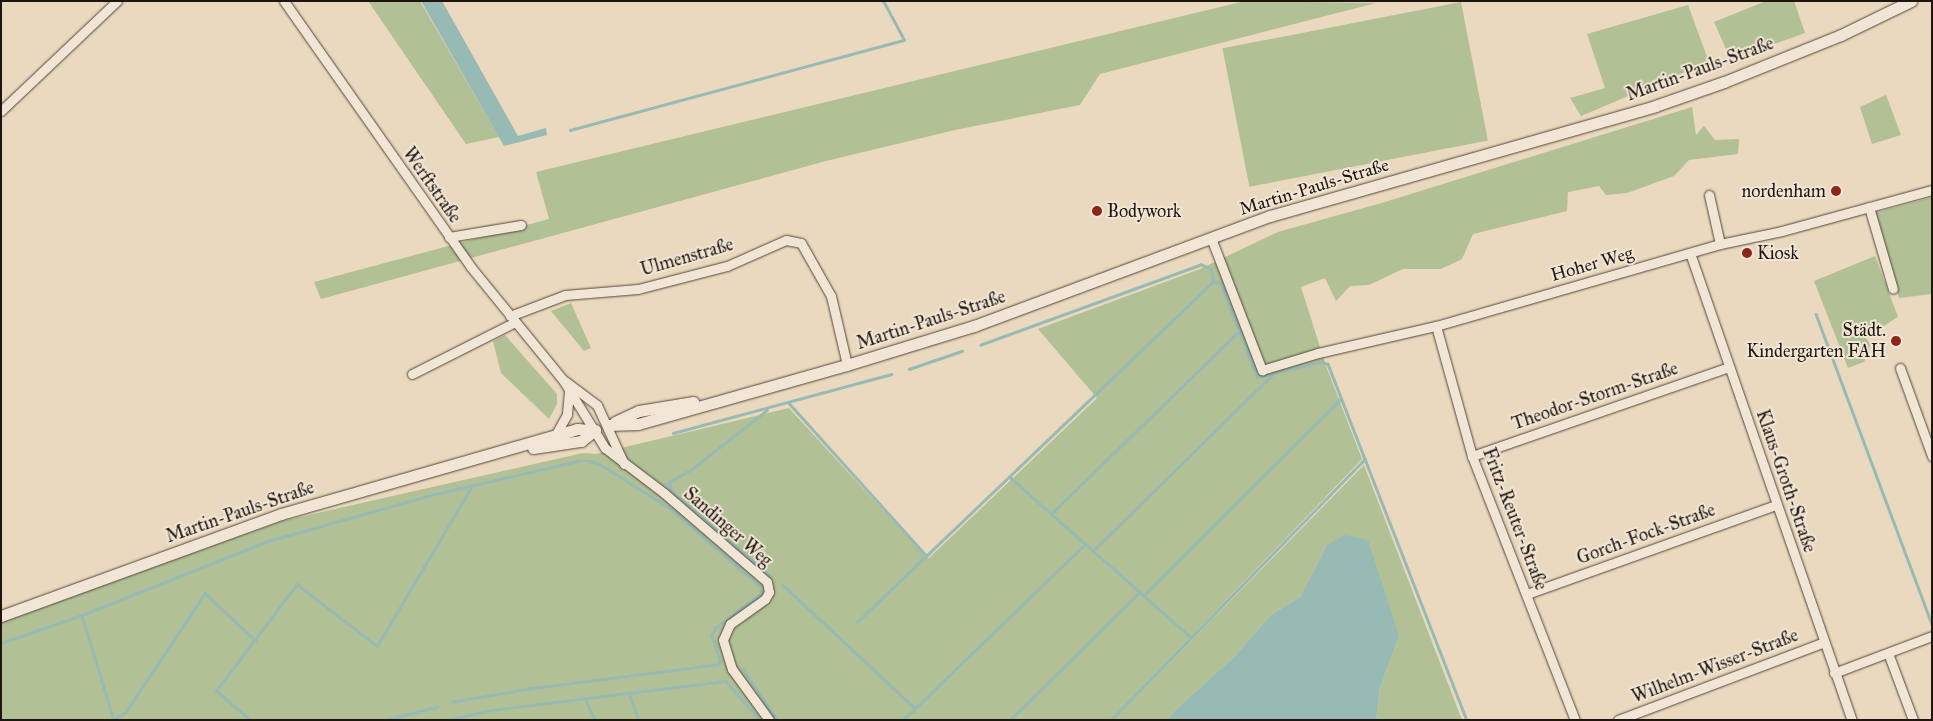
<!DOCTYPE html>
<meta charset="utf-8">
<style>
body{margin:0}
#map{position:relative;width:1933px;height:721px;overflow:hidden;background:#ead9be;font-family:"IM FELL Great Primer",serif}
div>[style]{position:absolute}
.green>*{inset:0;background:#b1c095;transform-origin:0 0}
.water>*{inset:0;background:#98bab4}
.stream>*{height:2.5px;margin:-1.25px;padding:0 1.25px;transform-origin:1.25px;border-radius:1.25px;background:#98bab4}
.roads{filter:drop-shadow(0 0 1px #52463b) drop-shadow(0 0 1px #52463b)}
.minor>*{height:9px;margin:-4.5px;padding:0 4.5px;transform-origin:4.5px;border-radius:4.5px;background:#f1e6d5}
.tertiary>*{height:11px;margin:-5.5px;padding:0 5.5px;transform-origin:5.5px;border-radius:5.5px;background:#f1e6d5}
.dots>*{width:14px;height:14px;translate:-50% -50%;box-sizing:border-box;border:2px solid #f1e6d5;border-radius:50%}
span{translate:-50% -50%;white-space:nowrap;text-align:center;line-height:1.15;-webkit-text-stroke:4px #f1e6d5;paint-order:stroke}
.street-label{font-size:18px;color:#1f150f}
.poi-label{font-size:18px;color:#1f150f}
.right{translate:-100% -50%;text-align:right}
.left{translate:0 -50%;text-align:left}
.frame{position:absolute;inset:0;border:2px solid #1f150f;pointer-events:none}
</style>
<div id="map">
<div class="green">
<div style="clip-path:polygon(368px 1px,420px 1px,499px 137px,466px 144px)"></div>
<div style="clip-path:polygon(1245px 1px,1376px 3px,1100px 74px,1080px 105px,955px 130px,826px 161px,321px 299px,314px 282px,549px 219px,536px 172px)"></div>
<div style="clip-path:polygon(1766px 1px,1794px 1px,1805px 33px,1731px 60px,1714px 22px)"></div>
<div style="left:1461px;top:2px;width:141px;height:243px;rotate:79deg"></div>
<div style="clip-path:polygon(1688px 5px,1709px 62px,1581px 116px,1570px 98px,1605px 88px,1587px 34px)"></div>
<div style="clip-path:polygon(1886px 95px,1901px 135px,1872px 144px,1860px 107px)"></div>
<div style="clip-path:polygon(1692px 107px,1696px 135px,1704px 126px,1715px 140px,1739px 139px,1738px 154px,1689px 160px,1674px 176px,1627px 193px,1606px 195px,1599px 186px,1568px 192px,1567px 211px,1473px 234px,1462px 259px,1441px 269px,1403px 269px,1369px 285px,1350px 286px,1336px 301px,1325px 278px,1301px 287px,1326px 366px,1362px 459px,1111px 720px,1px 720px,1px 622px,282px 521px,583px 453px,596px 454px,789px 408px,928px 559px,1097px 398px,1038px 329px,1200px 269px,1278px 232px,1385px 202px)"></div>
<div style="clip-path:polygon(1932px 197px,1932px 294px,1899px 298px,1874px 213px)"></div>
<div style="clip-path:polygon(1875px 256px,1898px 317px,1879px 329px,1861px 333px,1870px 343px,1869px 351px,1864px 362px,1848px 368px,1814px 281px)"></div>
<div style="clip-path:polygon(571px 303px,591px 348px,584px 351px,551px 311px)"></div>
<div style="clip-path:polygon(505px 335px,557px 394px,557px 404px,549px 419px,501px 373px,493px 341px)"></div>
<div style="clip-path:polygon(1364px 465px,1462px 720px,1376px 720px,1380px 688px,1399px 636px,1327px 545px,1300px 597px,1271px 615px,1234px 657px,1174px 711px,1168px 720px,1113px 720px)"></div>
</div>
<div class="water">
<div style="clip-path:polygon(421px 1px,442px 1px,518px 136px,546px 128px,547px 135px,504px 146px)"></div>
<div style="clip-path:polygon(1345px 535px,1368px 540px,1399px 636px,1380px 688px,1376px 720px,1168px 720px,1174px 711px,1234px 657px,1271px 615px,1300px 597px,1327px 545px)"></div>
</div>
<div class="stream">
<div style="left:570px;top:130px;width:346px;rotate:-15.1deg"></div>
<div style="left:904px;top:40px;width:44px;rotate:-118.3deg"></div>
<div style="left:1213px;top:282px;width:8px;rotate:7deg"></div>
<div style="left:1221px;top:283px;width:101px;rotate:69deg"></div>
<div style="left:1257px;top:377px;width:67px;rotate:-13deg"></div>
<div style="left:1322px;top:362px;width:6px;rotate:18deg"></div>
<div style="left:1328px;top:364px;width:382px;rotate:68.7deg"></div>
<div style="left:1816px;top:314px;width:331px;rotate:69.5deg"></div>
<div style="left:909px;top:369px;width:56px;rotate:-18.8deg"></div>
<div style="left:789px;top:403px;width:206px;rotate:48deg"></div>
<div style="left:673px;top:433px;width:226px;rotate:-15.1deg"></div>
<div style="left:1011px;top:478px;width:240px;rotate:41.5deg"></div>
<div style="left:670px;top:481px;width:10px;rotate:84deg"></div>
<div style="left:671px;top:491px;width:131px;rotate:40.4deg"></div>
<div style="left:665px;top:484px;width:31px;rotate:-29deg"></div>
<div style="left:692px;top:469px;width:95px;rotate:-38.2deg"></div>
<div style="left:1051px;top:514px;width:262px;rotate:-44.2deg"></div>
<div style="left:1093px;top:551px;width:251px;rotate:-44.5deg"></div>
<div style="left:783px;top:585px;width:180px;rotate:43deg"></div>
<div style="left:1144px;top:595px;width:278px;rotate:-44.9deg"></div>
<div style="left:82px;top:615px;width:110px;rotate:73.1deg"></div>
<div style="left:857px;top:622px;width:492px;rotate:-43.7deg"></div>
<div style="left:1213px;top:282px;width:13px;rotate:-99deg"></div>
<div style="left:1211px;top:269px;width:11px;rotate:-158deg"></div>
<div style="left:1201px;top:265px;width:234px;rotate:160deg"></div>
<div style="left:1px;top:643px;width:86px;rotate:-19.1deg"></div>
<div style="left:82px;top:615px;width:197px;rotate:-21.7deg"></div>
<div style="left:265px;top:542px;width:177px;rotate:-15.8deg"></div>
<div style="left:435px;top:494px;width:147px;rotate:-13deg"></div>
<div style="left:578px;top:461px;width:12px"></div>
<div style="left:590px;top:461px;width:14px;rotate:21deg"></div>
<div style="left:603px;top:466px;width:79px;rotate:32.1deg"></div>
<div style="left:670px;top:508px;width:122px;rotate:41deg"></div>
<div style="left:762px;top:588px;width:6px;rotate:99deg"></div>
<div style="left:761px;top:594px;width:56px;rotate:142.9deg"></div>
<div style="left:716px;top:628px;width:8px;rotate:120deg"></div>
<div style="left:712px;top:635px;width:28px;rotate:72deg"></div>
<div style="left:721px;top:662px;width:5px;rotate:143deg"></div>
<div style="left:717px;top:665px;width:189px;rotate:172.7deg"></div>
<div style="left:530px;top:689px;width:78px;rotate:170.4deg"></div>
<div style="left:743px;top:668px;width:62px;rotate:56.8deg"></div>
<div style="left:629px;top:693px;width:29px;rotate:70deg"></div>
<div style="left:585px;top:698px;width:24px;rotate:66deg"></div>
<div style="left:115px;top:718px;width:11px;rotate:-27deg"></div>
<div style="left:125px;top:713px;width:144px;rotate:-56.3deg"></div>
<div style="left:205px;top:593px;width:70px;rotate:43.3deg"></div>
<div style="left:250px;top:720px;width:45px;rotate:-139.5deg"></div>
<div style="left:216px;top:691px;width:134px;rotate:-52.9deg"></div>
<div style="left:297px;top:584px;width:101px;rotate:37.8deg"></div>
<div style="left:377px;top:646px;width:186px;rotate:-59.3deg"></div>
<div style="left:385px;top:720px;width:54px;rotate:-14deg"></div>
<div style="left:446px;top:720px;width:47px;rotate:-12.3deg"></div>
<div style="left:492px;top:710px;width:236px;rotate:-7.1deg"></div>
<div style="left:726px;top:681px;width:52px;rotate:48.9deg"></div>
<div style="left:903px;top:720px;width:252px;rotate:-44deg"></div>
<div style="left:1010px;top:720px;width:182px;rotate:-44.6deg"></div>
<div style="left:1111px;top:720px;width:364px;rotate:-45.8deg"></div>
</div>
<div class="roads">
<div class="minor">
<div style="left:284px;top:1px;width:324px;rotate:54.9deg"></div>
<div style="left:470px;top:266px;width:147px;rotate:50.8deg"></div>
<div style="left:563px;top:380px;width:80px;rotate:58.3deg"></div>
<div style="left:605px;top:448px;width:74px;rotate:37.3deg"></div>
<div style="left:664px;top:493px;width:136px;rotate:40.8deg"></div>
<div style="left:767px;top:582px;width:10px;rotate:79deg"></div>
<div style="left:769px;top:592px;width:8px;rotate:120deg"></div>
<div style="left:765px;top:599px;width:43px;rotate:144.5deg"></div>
<div style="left:730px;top:624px;width:17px;rotate:114deg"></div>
<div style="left:723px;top:640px;width:30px;rotate:73deg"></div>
<div style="left:732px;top:669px;width:63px;rotate:54deg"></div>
<div style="left:1px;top:111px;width:160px;rotate:-43.5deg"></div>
<div style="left:1709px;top:195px;width:50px;rotate:77.3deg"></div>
<div style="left:1869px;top:207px;width:85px;rotate:73.7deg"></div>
<div style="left:449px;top:237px;width:73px;rotate:-9.5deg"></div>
<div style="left:1211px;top:238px;width:142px;rotate:68.9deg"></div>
<div style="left:1262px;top:370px;width:59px;rotate:-16.9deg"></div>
<div style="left:1318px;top:353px;width:121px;rotate:-12.9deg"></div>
<div style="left:1436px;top:326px;width:296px;rotate:-16.1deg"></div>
<div style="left:1720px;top:244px;width:63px;rotate:-11.8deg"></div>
<div style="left:1782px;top:231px;width:156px;rotate:-15.3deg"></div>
<div style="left:1690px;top:253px;width:494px;rotate:70.9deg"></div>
<div style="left:510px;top:316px;width:59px;rotate:-20.9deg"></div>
<div style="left:565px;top:295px;width:73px;rotate:-4.7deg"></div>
<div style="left:638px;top:289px;width:92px;rotate:-14.5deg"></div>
<div style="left:727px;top:266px;width:64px;rotate:-23.8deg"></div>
<div style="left:786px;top:240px;width:15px;rotate:11deg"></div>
<div style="left:801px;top:243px;width:61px;rotate:60.5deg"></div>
<div style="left:831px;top:296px;width:71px;rotate:76.9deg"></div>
<div style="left:1436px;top:326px;width:135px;rotate:74.5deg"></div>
<div style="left:1472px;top:456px;width:283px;rotate:68.7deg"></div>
<div style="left:1900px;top:368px;width:94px;rotate:70deg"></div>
<div style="left:412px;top:374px;width:115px;rotate:-26.8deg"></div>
<div style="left:565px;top:381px;width:40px;rotate:37deg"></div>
<div style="left:597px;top:405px;width:65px;rotate:65.4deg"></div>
<div style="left:555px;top:436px;width:25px;rotate:-61deg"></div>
<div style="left:567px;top:414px;width:24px;rotate:-85deg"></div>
<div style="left:1472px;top:456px;width:272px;rotate:-19.1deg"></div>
<div style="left:1527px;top:594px;width:264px;rotate:-19.7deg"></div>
<div style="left:1888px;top:653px;width:72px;rotate:69.5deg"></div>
<div style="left:1834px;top:673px;width:105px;rotate:-20.7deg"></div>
<div style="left:1618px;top:720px;width:220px;rotate:-20.7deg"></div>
</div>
<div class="tertiary">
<div style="left:615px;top:422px;width:26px;rotate:-25deg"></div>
<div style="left:639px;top:411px;width:55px;rotate:-9.5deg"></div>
<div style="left:609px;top:425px;width:29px;rotate:-2deg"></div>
<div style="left:638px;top:424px;width:217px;rotate:-15.8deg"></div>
<div style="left:847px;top:365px;width:133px;rotate:-17.1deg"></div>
<div style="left:974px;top:326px;width:316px;rotate:-20.4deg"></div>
<div style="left:1270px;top:216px;width:400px;rotate:-15.9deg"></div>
<div style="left:1655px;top:106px;width:73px;rotate:-19.2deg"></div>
<div style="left:1724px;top:82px;width:126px;rotate:-21.9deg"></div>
<div style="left:1841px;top:35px;width:78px;rotate:-25.9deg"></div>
<div style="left:533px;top:448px;width:49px;rotate:-8.3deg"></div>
<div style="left:581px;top:441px;width:18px;rotate:-38deg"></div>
<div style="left:1px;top:616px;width:298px;rotate:-20deg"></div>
<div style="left:281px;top:514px;width:308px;rotate:-16deg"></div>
<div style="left:577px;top:429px;width:16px;rotate:4deg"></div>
</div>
</div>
<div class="dots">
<div style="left:1836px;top:191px;background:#8f2418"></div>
<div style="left:1097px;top:211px;background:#8f2418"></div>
<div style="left:1747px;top:253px;background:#8f2418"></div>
<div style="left:1896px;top:341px;background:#8f2418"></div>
</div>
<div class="street-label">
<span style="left:1700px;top:69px;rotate:-20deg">Martin-Pauls-Straße</span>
<span style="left:432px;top:185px;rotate:55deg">Werftstraße</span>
<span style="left:1314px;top:187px;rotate:-17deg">Martin-Pauls-Straße</span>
<span style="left:687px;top:257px;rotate:-16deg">Ulmenstraße</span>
<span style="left:1592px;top:264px;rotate:-16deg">Hoher Weg</span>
<span style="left:931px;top:320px;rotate:-18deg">Martin-Pauls-Straße</span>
<span style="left:1595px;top:396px;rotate:-19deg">Theodor-Storm-Straße</span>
<span style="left:1786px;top:481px;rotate:71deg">Klaus-Groth-Straße</span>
<span style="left:240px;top:512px;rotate:-19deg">Martin-Pauls-Straße</span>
<span style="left:1515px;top:519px;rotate:69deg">Fritz-Reuter-Straße</span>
<span style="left:728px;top:527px;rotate:41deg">Sandinger Weg</span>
<span style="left:1646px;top:534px;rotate:-20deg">Gorch-Fock-Straße</span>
<span style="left:1715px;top:666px;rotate:-21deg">Wilhelm-Wisser-Straße</span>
</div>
<div class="poi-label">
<span class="right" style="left:1826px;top:191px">nordenham</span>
<span class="left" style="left:1107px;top:211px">Bodywork</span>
<span class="left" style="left:1757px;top:253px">Kiosk</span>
<span class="right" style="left:1886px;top:341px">Städt.<br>Kindergarten FAH</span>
</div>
<div class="frame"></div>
</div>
